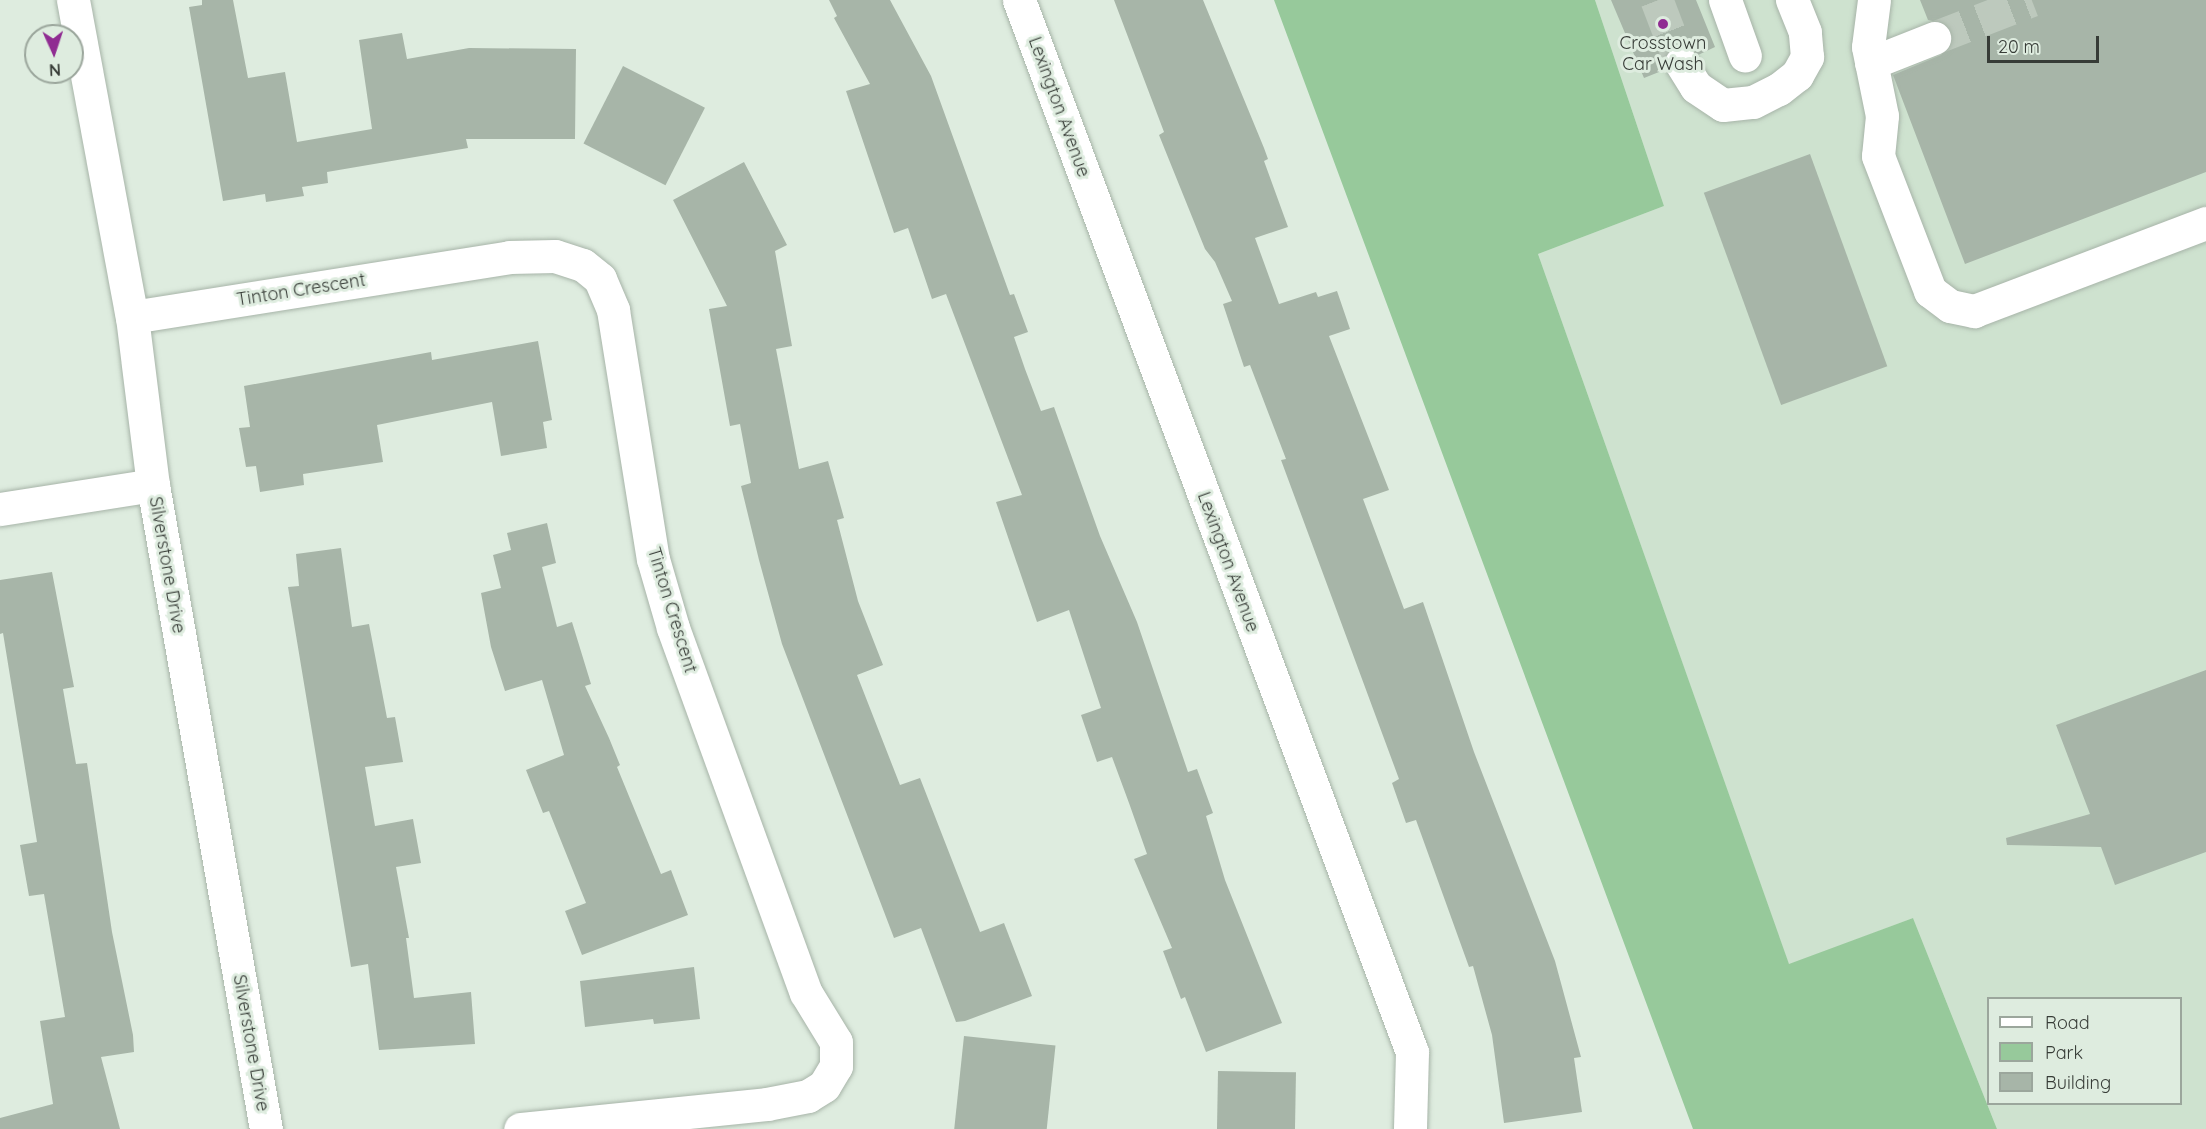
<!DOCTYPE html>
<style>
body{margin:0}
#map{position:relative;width:2206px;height:1129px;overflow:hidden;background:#deecdf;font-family:Quicksand,sans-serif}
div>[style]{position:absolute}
.built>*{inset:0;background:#cee2cf}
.green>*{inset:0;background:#97c99b}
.building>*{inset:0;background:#a7b5a8;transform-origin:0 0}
.minor-tunnel>*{height:33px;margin-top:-16.5px;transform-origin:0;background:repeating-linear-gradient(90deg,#bdc9bd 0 33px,transparent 0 49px)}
.roads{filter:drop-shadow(0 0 2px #a7b4a8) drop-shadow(0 0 2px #a7b4a8)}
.minor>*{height:33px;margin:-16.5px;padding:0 16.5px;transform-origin:16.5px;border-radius:16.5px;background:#fff}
.dots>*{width:16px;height:16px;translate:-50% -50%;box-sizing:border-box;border:3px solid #deecdf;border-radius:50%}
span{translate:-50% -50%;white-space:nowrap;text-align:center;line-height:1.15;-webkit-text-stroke:6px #deecdf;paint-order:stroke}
.poi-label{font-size:18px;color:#373c37}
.street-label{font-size:18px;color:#373c37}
.legend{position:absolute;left:1987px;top:997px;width:195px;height:108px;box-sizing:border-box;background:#deecdf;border:2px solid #9ba69c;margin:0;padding:8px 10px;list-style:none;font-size:18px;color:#373c37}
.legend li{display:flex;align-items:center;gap:12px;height:30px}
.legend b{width:30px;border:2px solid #9ba69c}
.north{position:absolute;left:24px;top:24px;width:60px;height:60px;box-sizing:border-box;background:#deecdf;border:2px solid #9ba69c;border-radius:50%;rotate:177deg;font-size:16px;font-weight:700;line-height:24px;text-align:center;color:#373c37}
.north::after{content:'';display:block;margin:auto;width:21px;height:27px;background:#902c92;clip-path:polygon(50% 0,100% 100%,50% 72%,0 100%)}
.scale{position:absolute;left:1987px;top:36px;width:112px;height:27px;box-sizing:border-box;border:3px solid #373c37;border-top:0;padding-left:8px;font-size:18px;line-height:21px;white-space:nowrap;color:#373c37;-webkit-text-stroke:4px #deecdf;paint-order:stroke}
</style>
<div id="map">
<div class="built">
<div style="clip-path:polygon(evenodd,1595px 0,2206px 0,2206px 1129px,1997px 1129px,1913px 918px,1789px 965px,1538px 254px,1664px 206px,1595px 0,1988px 998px,2180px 998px,2180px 1104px,1988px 1104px,1988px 998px)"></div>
</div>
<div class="green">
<div style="clip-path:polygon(1274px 0,1595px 0,1664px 206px,1538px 254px,1789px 964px,1913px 918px,1997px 1129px,1693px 1129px)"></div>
</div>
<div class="building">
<div style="clip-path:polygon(202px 0,233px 0,248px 78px,285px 72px,297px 142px,372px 129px,359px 40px,402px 33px,407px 59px,469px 48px,576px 49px,575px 139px,466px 139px,468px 148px,327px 172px,328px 183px,302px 187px,304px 196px,266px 202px,265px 194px,223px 201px,189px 7px,202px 5px)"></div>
<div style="clip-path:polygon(829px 0,890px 0,931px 76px,1010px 295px,1014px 294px,1028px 332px,1014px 337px,1025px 369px,1041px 411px,1054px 407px,1100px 536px,1137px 622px,1188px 772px,1197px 769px,1213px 813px,1206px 816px,1225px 880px,1282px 1023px,1206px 1052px,1185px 997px,1181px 999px,1163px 951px,1172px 948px,1134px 859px,1147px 854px,1129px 803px,1112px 757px,1097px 762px,1081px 715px,1101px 708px,1069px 610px,1037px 622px,996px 502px,1022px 495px,946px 294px,932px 299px,908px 228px,894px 233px,846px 91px,870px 84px,834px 18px,837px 16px)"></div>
<div style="clip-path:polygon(1114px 0,1203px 0,1264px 148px,1268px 159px,1264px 161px,1288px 227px,1255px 238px,1279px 304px,1316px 292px,1318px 297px,1337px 291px,1350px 329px,1329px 336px,1389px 490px,1363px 499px,1404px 609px,1423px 602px,1474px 752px,1555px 961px,1581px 1057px,1574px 1058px,1582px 1112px,1504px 1123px,1492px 1035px,1473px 966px,1469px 967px,1416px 820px,1406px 823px,1392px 783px,1399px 779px,1281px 460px,1286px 459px,1250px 365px,1244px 367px,1223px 304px,1232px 301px,1215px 262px,1205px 249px,1159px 135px,1164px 132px)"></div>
<div style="clip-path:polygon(1611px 0,1696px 0,1715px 47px,1698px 55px,1689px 46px,1672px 47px,1664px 55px,1664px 70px,1644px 78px)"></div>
<div style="clip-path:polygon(1920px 0,2206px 0,2206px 172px,1965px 264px,1893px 75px,1941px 55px,1952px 41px,1946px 24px,1928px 20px)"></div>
<div style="left:623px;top:66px;width:92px;height:87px;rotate:27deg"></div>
<div style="left:1810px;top:154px;width:226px;height:113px;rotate:70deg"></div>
<div style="clip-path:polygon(744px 162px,787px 245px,775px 251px,792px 346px,776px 349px,799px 469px,828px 461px,844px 518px,837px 520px,858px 601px,883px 665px,857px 675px,900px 785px,920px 778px,980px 932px,1004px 923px,1032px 996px,965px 1021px,956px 1022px,921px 928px,894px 938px,782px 644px,759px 560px,741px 486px,751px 483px,740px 424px,730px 426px,709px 309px,727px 306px,673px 200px)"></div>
<div style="clip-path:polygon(538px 341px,552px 420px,543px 422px,547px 448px,501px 456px,492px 402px,377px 425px,383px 462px,303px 474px,304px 485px,260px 492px,256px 466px,246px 467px,239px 428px,250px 427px,244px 386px,431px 352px,432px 360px)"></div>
<div style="clip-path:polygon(547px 523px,556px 563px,542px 567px,557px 627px,572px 622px,591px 684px,585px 686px,609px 738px,620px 765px,617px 767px,661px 874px,671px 870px,688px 915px,582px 955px,565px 911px,586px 903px,549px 811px,543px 813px,526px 770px,564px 755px,542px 680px,505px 691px,491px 647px,481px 593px,501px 588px,493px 555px,511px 550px,507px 533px)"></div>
<div style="clip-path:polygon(341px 548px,352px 627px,369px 624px,387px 718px,395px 717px,403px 762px,365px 767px,375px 826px,413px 819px,421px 863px,396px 867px,409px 938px,406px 938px,414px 998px,471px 992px,475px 1044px,379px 1050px,368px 964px,351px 967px,288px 587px,299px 586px,296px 554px)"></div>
<div style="clip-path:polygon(52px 572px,74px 687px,63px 689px,76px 764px,87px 763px,112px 932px,133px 1035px,134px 1052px,101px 1057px,120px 1129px,0 1129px,0 1118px,53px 1104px,40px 1021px,65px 1017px,44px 894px,29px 896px,20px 845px,37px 842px,3px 633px,0 634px,0 580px)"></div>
<div style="clip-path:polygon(2206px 670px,2206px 852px,2115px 885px,2101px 847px,2007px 845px,2006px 838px,2090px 814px,2056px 725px)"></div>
<div style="clip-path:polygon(694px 967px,700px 1019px,654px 1024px,653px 1019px,585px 1027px,580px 981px)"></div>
<div style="left:964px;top:1036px;width:92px;height:94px;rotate:6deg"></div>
<div style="left:1218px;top:1071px;width:78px;height:58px;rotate:1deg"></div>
</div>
<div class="minor-tunnel">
<div style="left:1657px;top:0;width:67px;rotate:69.1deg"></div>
<div style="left:1934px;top:38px;width:105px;rotate:-21.2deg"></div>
</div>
<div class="roads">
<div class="minor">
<div style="left:73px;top:0;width:322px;rotate:79.5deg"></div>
<div style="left:132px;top:317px;width:169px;rotate:82.9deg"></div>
<div style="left:153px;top:485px;width:654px;rotate:80.05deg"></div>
<div style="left:1019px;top:0;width:1123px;rotate:69.52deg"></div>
<div style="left:1412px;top:1052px;width:77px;rotate:91.5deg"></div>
<div style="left:1725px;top:0;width:59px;rotate:70.3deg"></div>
<div style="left:1874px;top:0;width:47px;rotate:97.3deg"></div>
<div style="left:1868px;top:47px;width:70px;rotate:78.5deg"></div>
<div style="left:1882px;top:116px;width:40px;rotate:95.7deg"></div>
<div style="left:1878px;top:156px;width:145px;rotate:68.9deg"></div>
<div style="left:1930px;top:291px;width:25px;rotate:37deg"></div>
<div style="left:1950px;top:306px;width:25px;rotate:12deg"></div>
<div style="left:1974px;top:311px;width:248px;rotate:-20.8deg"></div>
<div style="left:1681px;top:63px;width:28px;rotate:58deg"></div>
<div style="left:1696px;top:87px;width:32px;rotate:34deg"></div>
<div style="left:1723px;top:105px;width:30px;rotate:-6deg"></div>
<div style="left:1753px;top:102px;width:29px;rotate:-27deg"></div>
<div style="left:1779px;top:89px;width:23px;rotate:-38deg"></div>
<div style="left:1797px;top:75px;width:21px;rotate:-61deg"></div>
<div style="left:1807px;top:57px;width:25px;rotate:-95deg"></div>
<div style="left:1805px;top:32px;width:35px;rotate:-112deg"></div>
<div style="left:1871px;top:63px;width:68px;rotate:-21.6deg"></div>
<div style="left:132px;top:317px;width:382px;rotate:-9deg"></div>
<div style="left:509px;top:257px;width:46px;rotate:-1.2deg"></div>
<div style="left:555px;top:256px;width:29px;rotate:18deg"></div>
<div style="left:583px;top:265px;width:22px;rotate:39deg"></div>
<div style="left:600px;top:279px;width:34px;rotate:67deg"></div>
<div style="left:613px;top:310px;width:252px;rotate:80.9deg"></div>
<div style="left:653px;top:559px;width:72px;rotate:73.8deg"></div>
<div style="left:673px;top:628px;width:388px;rotate:70deg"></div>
<div style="left:806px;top:993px;width:57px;rotate:58.5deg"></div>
<div style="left:836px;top:1042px;width:24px;rotate:90deg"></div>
<div style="left:836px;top:1066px;width:23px;rotate:121deg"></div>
<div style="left:824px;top:1086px;width:19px;rotate:148deg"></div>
<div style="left:808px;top:1096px;width:42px;rotate:169deg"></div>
<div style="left:767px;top:1104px;width:248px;rotate:174.2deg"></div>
<div style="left:0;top:509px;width:155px;rotate:-8.9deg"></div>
</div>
</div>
<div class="dots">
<div style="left:1663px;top:24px;background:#902c92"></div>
</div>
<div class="poi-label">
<span style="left:1663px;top:54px">Crosstown<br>Car Wash</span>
</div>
<div class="street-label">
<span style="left:1059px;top:107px;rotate:70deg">Lexington Avenue</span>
<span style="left:301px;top:290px;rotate:-9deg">Tinton Crescent</span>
<span style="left:1228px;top:562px;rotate:70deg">Lexington Avenue</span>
<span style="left:167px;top:565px;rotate:80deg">Silverstone Drive</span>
<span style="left:672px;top:610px;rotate:73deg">Tinton Crescent</span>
<span style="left:251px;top:1043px;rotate:80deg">Silverstone Drive</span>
</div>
<ul class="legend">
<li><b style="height:8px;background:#fff"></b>Road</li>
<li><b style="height:16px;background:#97c99b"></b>Park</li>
<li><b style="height:16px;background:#a7b5a8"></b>Building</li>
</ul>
<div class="north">N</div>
<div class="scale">20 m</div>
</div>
